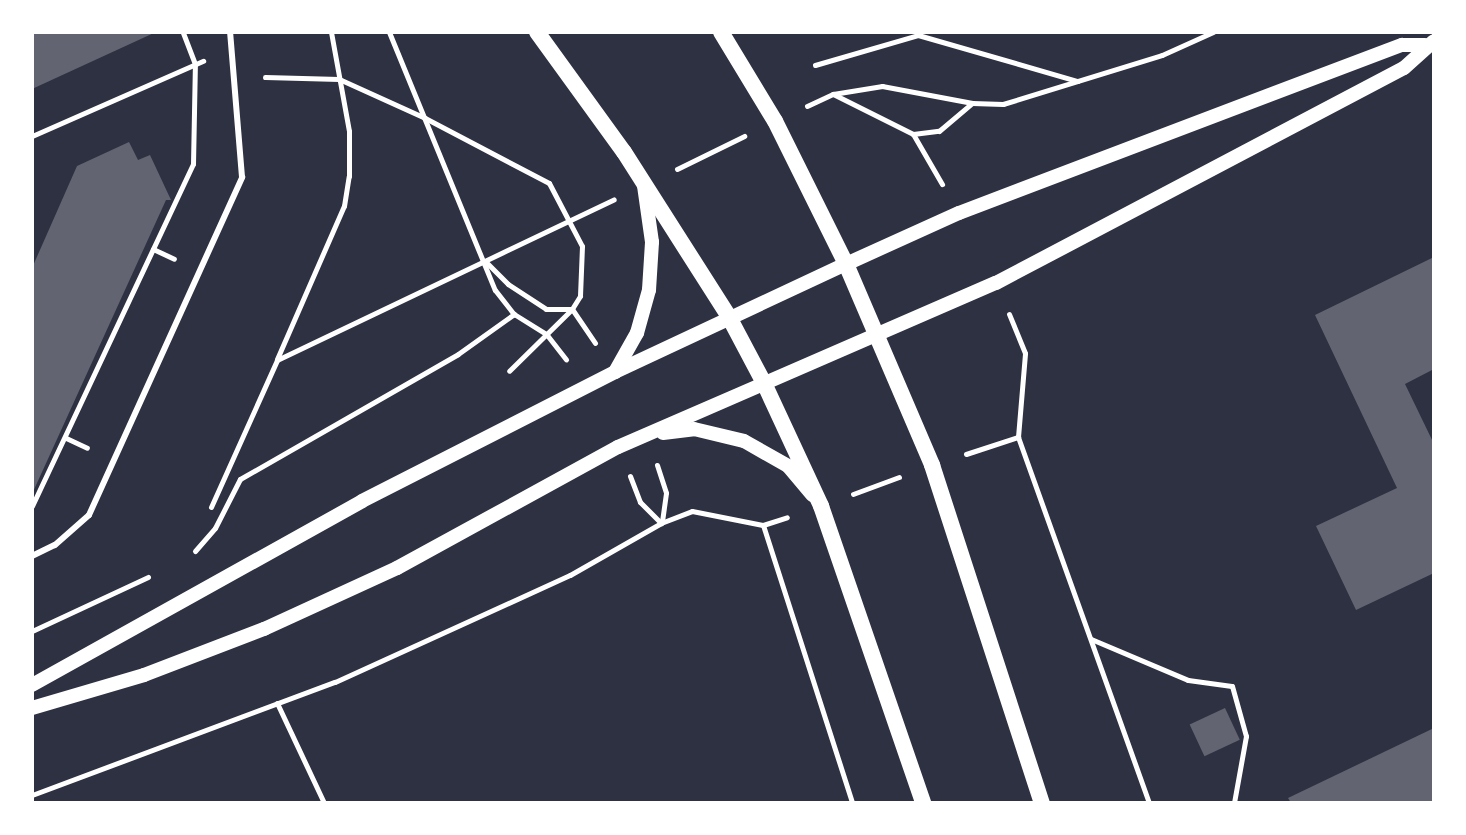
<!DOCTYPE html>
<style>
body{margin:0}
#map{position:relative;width:1466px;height:835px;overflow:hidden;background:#2d3142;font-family:"Noto Sans",sans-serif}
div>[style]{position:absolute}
.building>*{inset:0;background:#626471;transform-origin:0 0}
.path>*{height:5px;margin:-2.5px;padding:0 2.5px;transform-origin:2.5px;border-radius:2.5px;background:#fff}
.service>*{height:6px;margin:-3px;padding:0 3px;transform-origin:3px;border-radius:3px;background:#fff}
.tertiary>*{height:14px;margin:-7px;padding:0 7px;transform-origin:7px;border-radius:7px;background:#fff}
.secondary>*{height:16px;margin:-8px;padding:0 8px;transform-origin:8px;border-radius:8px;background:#fff}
span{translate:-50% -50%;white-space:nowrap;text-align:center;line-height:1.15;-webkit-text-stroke:6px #fff;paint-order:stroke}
.frame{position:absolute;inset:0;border:34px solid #fff;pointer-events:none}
</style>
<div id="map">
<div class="building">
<div style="clip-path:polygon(32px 32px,156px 32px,32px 89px)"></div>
<div style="clip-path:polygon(129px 142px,138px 160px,150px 155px,171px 200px,166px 200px,32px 494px,32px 268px,77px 166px)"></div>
<div style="clip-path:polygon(1434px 257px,1434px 369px,1405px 384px,1434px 444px,1434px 573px,1356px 610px,1316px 526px,1397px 488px,1315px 315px)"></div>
<div style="left:1225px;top:708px;width:35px;height:39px;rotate:65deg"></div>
<div style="clip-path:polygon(1434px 728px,1434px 803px,1291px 803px,1288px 798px)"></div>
</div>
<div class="path">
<div style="left:389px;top:32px;width:279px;rotate:67.7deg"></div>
<div style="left:495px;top:290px;width:31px;rotate:52deg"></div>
<div style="left:514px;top:314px;width:39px;rotate:32deg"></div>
<div style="left:547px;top:335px;width:31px;rotate:52deg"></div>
<div style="left:815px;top:65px;width:107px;rotate:-16.2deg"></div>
<div style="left:918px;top:35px;width:166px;rotate:16.1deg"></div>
<div style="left:265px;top:77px;width:74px;rotate:1.5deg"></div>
<div style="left:339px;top:79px;width:94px;rotate:24.4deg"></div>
<div style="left:425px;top:118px;width:140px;rotate:27.7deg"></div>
<div style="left:549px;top:183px;width:71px;rotate:62.4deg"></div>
<div style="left:582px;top:246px;width:50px;rotate:92.3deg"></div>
<div style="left:580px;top:296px;width:15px;rotate:122deg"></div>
<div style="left:572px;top:309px;width:41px;rotate:55.9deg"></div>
<div style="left:833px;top:94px;width:89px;rotate:26.6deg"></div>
<div style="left:913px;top:134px;width:58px;rotate:59.9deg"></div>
<div style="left:807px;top:106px;width:29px;rotate:-25deg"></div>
<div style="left:833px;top:94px;width:50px;rotate:-9.3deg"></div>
<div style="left:882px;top:86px;width:92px;rotate:10.7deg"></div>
<div style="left:972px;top:103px;width:31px;rotate:2deg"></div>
<div style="left:1003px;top:104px;width:166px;rotate:-17.1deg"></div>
<div style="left:1162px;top:55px;width:56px;rotate:-24.3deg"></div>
<div style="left:913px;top:134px;width:26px;rotate:-7deg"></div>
<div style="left:939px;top:131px;width:42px;rotate:-40.2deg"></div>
<div style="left:32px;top:136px;width:187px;rotate:-23.7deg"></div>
<div style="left:677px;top:169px;width:75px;rotate:-26.2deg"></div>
<div style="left:153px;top:249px;width:23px;rotate:25deg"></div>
<div style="left:487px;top:263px;width:30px;rotate:45deg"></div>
<div style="left:508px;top:284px;width:45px;rotate:33.3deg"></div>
<div style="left:546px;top:309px;width:26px"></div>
<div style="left:572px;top:309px;width:88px;rotate:135.5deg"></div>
<div style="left:277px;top:359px;width:167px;rotate:-66.4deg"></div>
<div style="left:344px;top:206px;width:30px;rotate:-81deg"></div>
<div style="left:349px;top:176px;width:45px;rotate:-90deg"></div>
<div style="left:349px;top:131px;width:101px;rotate:-100.3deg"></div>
<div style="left:1018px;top:437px;width:389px;rotate:70.3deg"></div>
<div style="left:66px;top:438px;width:23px;rotate:25deg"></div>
<div style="left:966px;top:454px;width:55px;rotate:-18.1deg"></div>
<div style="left:1018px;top:437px;width:84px;rotate:-85.2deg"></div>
<div style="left:1025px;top:353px;width:42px;rotate:-112.3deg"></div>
<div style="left:657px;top:465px;width:29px;rotate:72deg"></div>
<div style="left:666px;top:493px;width:29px;rotate:98deg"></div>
<div style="left:630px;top:476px;width:28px;rotate:69deg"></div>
<div style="left:640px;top:502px;width:30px;rotate:45deg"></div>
<div style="left:853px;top:494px;width:49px;rotate:-20.3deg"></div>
<div style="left:32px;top:506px;width:378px;rotate:-64.8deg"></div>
<div style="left:193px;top:164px;width:100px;rotate:-88.9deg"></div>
<div style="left:195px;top:64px;width:34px;rotate:-111deg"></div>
<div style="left:211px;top:507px;width:161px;rotate:-65.8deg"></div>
<div style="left:277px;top:360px;width:373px;rotate:-25.5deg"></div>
<div style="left:763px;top:525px;width:292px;rotate:72.2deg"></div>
<div style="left:195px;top:551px;width:30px;rotate:-49deg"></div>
<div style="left:215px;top:528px;width:55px;rotate:-63deg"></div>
<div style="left:240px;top:479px;width:251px;rotate:-29.8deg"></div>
<div style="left:458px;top:354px;width:69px;rotate:-35.5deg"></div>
<div style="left:32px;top:631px;width:128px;rotate:-25deg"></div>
<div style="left:1091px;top:639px;width:105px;rotate:22.9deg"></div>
<div style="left:1188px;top:680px;width:44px;rotate:7.8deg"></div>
<div style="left:1232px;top:686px;width:52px;rotate:74.4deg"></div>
<div style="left:1246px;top:736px;width:68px;rotate:100.2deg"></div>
<div style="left:277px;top:703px;width:110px;rotate:64.8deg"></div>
<div style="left:32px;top:795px;width:323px;rotate:-20.5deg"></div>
<div style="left:335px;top:682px;width:258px;rotate:-24.5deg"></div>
<div style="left:570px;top:575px;width:105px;rotate:-29.7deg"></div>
<div style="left:661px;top:523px;width:33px;rotate:-21deg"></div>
<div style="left:692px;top:511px;width:72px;rotate:11.2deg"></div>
<div style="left:763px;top:525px;width:25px;rotate:-18deg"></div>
</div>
<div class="service">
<div style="left:32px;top:556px;width:25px;rotate:-26deg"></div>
<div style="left:55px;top:545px;width:45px;rotate:-41.4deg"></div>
<div style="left:89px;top:515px;width:371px;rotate:-65.6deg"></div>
<div style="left:242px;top:177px;width:145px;rotate:-94.7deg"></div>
</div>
<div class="tertiary">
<div style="left:615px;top:372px;width:45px;rotate:-60.6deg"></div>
<div style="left:637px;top:333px;width:45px;rotate:-74.4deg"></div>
<div style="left:649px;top:290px;width:48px;rotate:-86.4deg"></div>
<div style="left:652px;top:242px;width:57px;rotate:-98.1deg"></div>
<div style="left:663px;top:433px;width:31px;rotate:-7deg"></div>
<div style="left:694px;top:429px;width:51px;rotate:13.5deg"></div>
<div style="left:744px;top:441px;width:51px;rotate:29.6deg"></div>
<div style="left:788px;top:466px;width:38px;rotate:50deg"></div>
<div style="left:32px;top:685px;width:378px;rotate:-29.1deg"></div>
<div style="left:362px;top:501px;width:284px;rotate:-27deg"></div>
<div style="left:615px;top:372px;width:255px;rotate:-25.1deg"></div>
<div style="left:846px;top:264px;width:124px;rotate:-24.3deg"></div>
<div style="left:959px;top:213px;width:474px;rotate:-20.8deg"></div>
<div style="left:1402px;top:45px;width:23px"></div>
<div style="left:32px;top:708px;width:117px;rotate:-16.4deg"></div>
<div style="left:144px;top:675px;width:129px;rotate:-21deg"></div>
<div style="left:264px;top:629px;width:146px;rotate:-24.6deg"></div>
<div style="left:397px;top:568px;width:252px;rotate:-28.7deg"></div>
<div style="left:618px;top:447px;width:412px;rotate:-23.5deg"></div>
<div style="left:996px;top:283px;width:461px;rotate:-27.8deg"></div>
<div style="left:1404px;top:68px;width:40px;rotate:-42deg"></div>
</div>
<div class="secondary">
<div style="left:537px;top:32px;width:148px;rotate:54.1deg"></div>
<div style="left:624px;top:152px;width:196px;rotate:57.5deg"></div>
<div style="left:729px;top:317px;width:75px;rotate:62.1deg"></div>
<div style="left:764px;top:383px;width:136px;rotate:65.1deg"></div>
<div style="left:821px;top:506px;width:314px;rotate:71deg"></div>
<div style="left:721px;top:32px;width:104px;rotate:58.8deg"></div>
<div style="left:775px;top:121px;width:160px;rotate:63.6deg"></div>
<div style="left:846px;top:264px;width:219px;rotate:66.8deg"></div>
<div style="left:932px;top:465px;width:355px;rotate:72deg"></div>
</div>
<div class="frame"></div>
</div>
